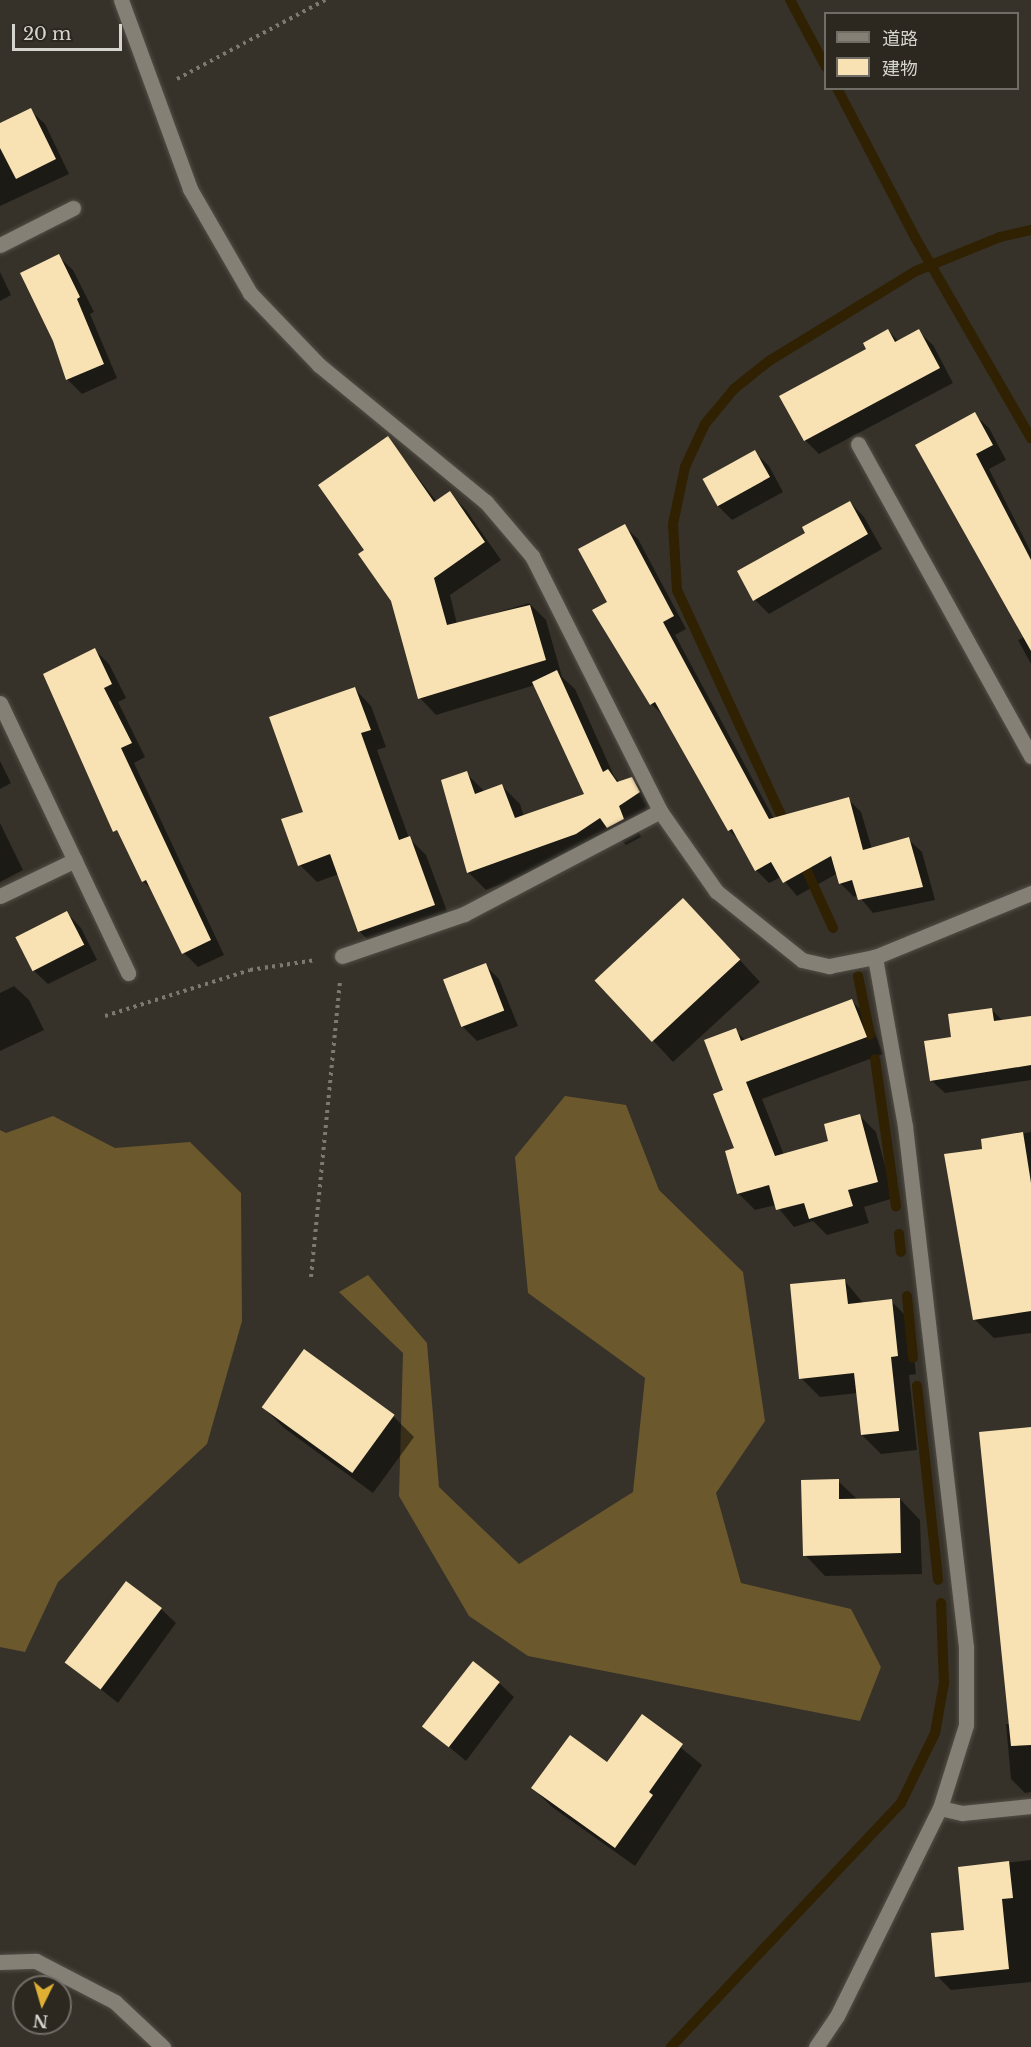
<!DOCTYPE html>
<meta charset="utf-8">
<style>
body{margin:0}
#map{position:relative;width:1031px;height:2047px;overflow:hidden;background:#363229;font-family:"Libre Baskerville","Noto Sans JP",serif}
div>[style]{position:absolute}
.forest>*{inset:0;background:#6b582d}
.shadow>*{inset:0;background:#0007}
.stream>*{height:10px;margin:-5px;padding:0 5px;transform-origin:5px;border-radius:5px;background:#2f2101}
.building>*{inset:0;background:#f8e2b3;transform-origin:0 0}
.path>*{height:4px;margin-top:-2px;transform-origin:0;background:repeating-linear-gradient(90deg,#7c7971 0 3px,transparent 0 7.5px)}
.roads{filter:drop-shadow(0 0 2px #524e47) drop-shadow(0 0 2px #524e47)}
.minor>*{height:15px;margin:-7.5px;padding:0 7.5px;transform-origin:7.5px;border-radius:7.5px;background:#858075}
span{translate:-50% -50%;white-space:nowrap;text-align:center;line-height:1.15;-webkit-text-stroke:6px #2c2820;paint-order:stroke}
.legend{position:absolute;left:824px;top:12px;width:195px;height:78px;box-sizing:border-box;background:#2c2820;border:2px solid #706d66;margin:0;padding:8px 10px;list-style:none;font-size:18px;color:#d6d4ce}
.legend li{display:flex;align-items:center;gap:12px;height:30px}
.legend b{width:30px;border:2px solid #706d66}
.north{position:absolute;left:12px;top:1975px;width:60px;height:60px;box-sizing:border-box;background:#2c2820;border:2px solid #706d66;border-radius:50%;rotate:185deg;font-size:16px;font-weight:700;line-height:24px;text-align:center;color:#d6d4ce}
.north::after{content:'';display:block;margin:auto;width:21px;height:27px;background:#e0b034;clip-path:polygon(50% 0,100% 100%,50% 72%,0 100%)}
.scale{position:absolute;left:12px;top:24px;width:110px;height:27px;box-sizing:border-box;border:3px solid #d6d4ce;border-top:0;padding-left:8px;font-size:18px;line-height:21px;white-space:nowrap;color:#d6d4ce;-webkit-text-stroke:4px #2c2820;paint-order:stroke}
</style>
<div id="map">
<div class="forest">
<div style="clip-path:polygon(565px 1096px,626px 1105px,659px 1190px,743px 1272px,765px 1421px,716px 1493px,741px 1583px,851px 1609px,881px 1667px,860px 1721px,528px 1656px,469px 1616px,399px 1496px,403px 1353px,339px 1292px,368px 1275px,427px 1343px,439px 1487px,519px 1564px,633px 1492px,645px 1378px,528px 1293px,515px 1157px)"></div>
<div style="clip-path:polygon(53px 1116px,115px 1148px,190px 1142px,241px 1193px,242px 1321px,207px 1444px,58px 1582px,25px 1652px,0 1647px,0 1130px,6px 1133px)"></div>
</div>
<div class="shadow">
<div style="clip-path:polygon(30px 110px,45px 124px,69px 174px,0 206px,0 124px)"></div>
<div style="clip-path:polygon(58px 256px,73px 270px,94px 312px,90px 314px,117px 378px,82px 394px,67px 379px)"></div>
<div style="clip-path:polygon(0 272px,11px 295px,0 301px)"></div>
<div style="clip-path:polygon(888px 330px,899px 342px,918px 331px,933px 345px,953px 383px,819px 454px,805px 440px,868px 350px)"></div>
<div style="clip-path:polygon(974px 414px,989px 428px,1006px 460px,989px 469px,1031px 552px,1031px 664px,1018px 640px,1024px 637px,917px 446px)"></div>
<div style="clip-path:polygon(387px 438px,437px 502px,450px 493px,466px 510px,501px 560px,450px 595px,457px 624px,529px 603px,546px 620px,562px 677px,575px 689px,614px 776px,620px 783px,632px 779px,649px 797px,656px 810px,635px 824px,641px 837px,626px 845px,617px 836px,593px 851px,486px 890px,468px 872px,466px 773px,485px 792px,502px 786px,520px 804px,524px 817px,586px 795px,535px 685px,436px 715px,420px 698px,392px 600px,366px 551px)"></div>
<div style="clip-path:polygon(754px 452px,769px 466px,783px 492px,732px 520px,718px 506px)"></div>
<div style="clip-path:polygon(850px 502px,864px 517px,882px 549px,769px 614px,755px 600px,807px 534px)"></div>
<div style="clip-path:polygon(624px 526px,638px 539px,686px 629px,675px 635px,774px 819px,848px 799px,861px 812px,872px 849px,908px 839px,922px 852px,935px 900px,873px 913px,858px 895px,854px 897px,840px 883px,838px 873px,797px 896px,781px 877px,769px 883px,756px 870px,741px 842px,729px 830px,665px 717px,651px 704px,609px 602px)"></div>
<div style="clip-path:polygon(95px 650px,109px 664px,126px 698px,118px 702px,145px 757px,134px 763px,224px 955px,198px 967px,184px 953px,153px 891px,143px 881px,71px 736px,75px 734px)"></div>
<div style="clip-path:polygon(355px 689px,371px 706px,386px 747px,377px 750px,409px 838px,426px 855px,451px 922px,376px 948px,359px 931px,339px 874px,317px 882px,300px 865px,305px 813px)"></div>
<div style="clip-path:polygon(0 761px,11px 783px,0 789px)"></div>
<div style="clip-path:polygon(0 823px,23px 870px,0 882px)"></div>
<div style="clip-path:polygon(67px 913px,81px 928px,97px 960px,48px 984px,33px 970px)"></div>
<div style="clip-path:polygon(704px 921px,760px 982px,673px 1062px,597px 980px)"></div>
<div style="clip-path:polygon(485px 965px,499px 979px,518px 1026px,477px 1041px,463px 1027px)"></div>
<div style="clip-path:polygon(14px 986px,29px 1000px,44px 1030px,0 1051px,0 993px)"></div>
<div style="clip-path:polygon(852px 1001px,869px 1018px,883px 1054px,762px 1099px,784px 1155px,830px 1142px,859px 1115px,876px 1132px,894px 1198px,864px 1207px,869px 1223px,827px 1235px,813px 1221px,794px 1227px,776px 1205px,755px 1210px,738px 1193px,736px 1149px,725px 1091px,735px 1030px,746px 1041px)"></div>
<div style="clip-path:polygon(991px 1009px,1003px 1021px,1031px 1017px,1031px 1080px,945px 1093px,931px 1080px,953px 1038px)"></div>
<div style="clip-path:polygon(1031px 1132px,1031px 1333px,994px 1338px,975px 1320px,982px 1140px)"></div>
<div style="clip-path:polygon(844px 1280px,864px 1304px,891px 1301px,910px 1320px,916px 1374px,909px 1375px,917px 1450px,881px 1454px,862px 1435px,858px 1393px,820px 1397px,801px 1378px)"></div>
<div style="clip-path:polygon(304px 1351px,393px 1416px,414px 1437px,373px 1493px,284px 1428px,263px 1407px)"></div>
<div style="clip-path:polygon(1031px 1429px,1031px 1792px,1025px 1793px,1011px 1779px,1006px 1724px,1009px 1724px)"></div>
<div style="clip-path:polygon(838px 1481px,858px 1500px,900px 1499px,920px 1520px,922px 1574px,825px 1576px,805px 1555px)"></div>
<div style="clip-path:polygon(161px 1609px,176px 1623px,118px 1703px,68px 1663px)"></div>
<div style="clip-path:polygon(499px 1683px,514px 1697px,466px 1761px,426px 1728px)"></div>
<div style="clip-path:polygon(642px 1716px,702px 1765px,635px 1866px,552px 1807px,533px 1788px,607px 1764px)"></div>
<div style="clip-path:polygon(1031px 1860px,1031px 1982px,951px 1990px,937px 1976px,966px 1931px,959px 1868px)"></div>
</div>
<div class="stream">
<div style="left:790px;top:0;width:76px;rotate:61.8deg"></div>
<div style="left:837px;top:88px;width:170px;rotate:62.4deg"></div>
<div style="left:916px;top:239px;width:230px;rotate:60deg"></div>
<div style="left:787px;top:828px;width:262px;rotate:-114.8deg"></div>
<div style="left:677px;top:590px;width:66px;rotate:-93.5deg"></div>
<div style="left:673px;top:524px;width:58px;rotate:-78.1deg"></div>
<div style="left:685px;top:467px;width:47px;rotate:-65.1deg"></div>
<div style="left:705px;top:424px;width:45px;rotate:-50.4deg"></div>
<div style="left:734px;top:389px;width:45px;rotate:-38.7deg"></div>
<div style="left:769px;top:361px;width:172px;rotate:-31.5deg"></div>
<div style="left:916px;top:271px;width:91px;rotate:-22deg"></div>
<div style="left:1000px;top:237px;width:32px;rotate:-13deg"></div>
<div style="left:801px;top:858px;width:77px;rotate:65.4deg"></div>
<div style="left:858px;top:976px;width:60px;rotate:78.5deg"></div>
<div style="left:875px;top:1059px;width:149px;rotate:81.9deg"></div>
<div style="left:899px;top:1234px;width:18px;rotate:84deg"></div>
<div style="left:907px;top:1296px;width:62px;rotate:84.5deg"></div>
<div style="left:917px;top:1386px;width:195px;rotate:83.8deg"></div>
<div style="left:671px;top:2047px;width:335px;rotate:-46.7deg"></div>
<div style="left:901px;top:1803px;width:78px;rotate:-64.1deg"></div>
<div style="left:935px;top:1733px;width:51px;rotate:-79.8deg"></div>
<div style="left:944px;top:1683px;width:80px;rotate:-92.1deg"></div>
</div>
<div class="building">
<div style="clip-path:polygon(31px 108px,56px 159px,16px 179px,0 148px,0 123px)"></div>
<div style="clip-path:polygon(59px 254px,80px 297px,77px 299px,104px 364px,66px 380px,53px 341px,20px 273px)"></div>
<div style="clip-path:polygon(888px 329px,895px 342px,919px 329px,940px 368px,804px 441px,779px 396px,866px 349px,863px 343px)"></div>
<div style="clip-path:polygon(975px 412px,993px 445px,976px 454px,1031px 560px,1031px 651px,915px 445px)"></div>
<div style="clip-path:polygon(388px 436px,434px 502px,450px 491px,485px 542px,434px 578px,447px 625px,530px 605px,546px 660px,418px 699px,391px 601px,358px 554px,364px 550px,318px 485px)"></div>
<div style="left:755px;top:450px;width:31px;height:60px;rotate:61deg"></div>
<div style="clip-path:polygon(850px 501px,868px 534px,753px 601px,737px 571px,805px 533px,802px 527px)"></div>
<div style="clip-path:polygon(625px 524px,674px 616px,663px 622px,769px 819px,849px 797px,863px 850px,909px 837px,923px 887px,858px 900px,852px 880px,839px 884px,831px 856px,783px 883px,771px 862px,755px 871px,732px 829px,728px 831px,655px 702px,650px 705px,592px 610px,607px 602px,578px 549px)"></div>
<div style="clip-path:polygon(95px 648px,112px 684px,104px 688px,132px 743px,121px 748px,211px 940px,182px 954px,146px 880px,142px 882px,117px 830px,113px 832px,43px 674px)"></div>
<div style="clip-path:polygon(557px 670px,603px 772px,608px 769px,617px 782px,632px 777px,640px 792px,619px 806px,624px 819px,607px 828px,600px 818px,576px 834px,467px 873px,441px 780px,467px 771px,475px 794px,502px 784px,515px 818px,584px 794px,532px 682px)"></div>
<div style="clip-path:polygon(355px 687px,371px 730px,361px 733px,399px 840px,410px 836px,435px 905px,358px 932px,330px 854px,298px 866px,281px 819px,303px 812px,269px 717px)"></div>
<div style="left:683px;top:898px;width:84px;height:121px;rotate:47deg"></div>
<div style="left:67px;top:911px;width:38px;height:58px;rotate:63deg"></div>
<div style="left:486px;top:963px;width:51px;height:46px;rotate:69deg"></div>
<div style="clip-path:polygon(852px 999px,867px 1037px,746px 1082px,775px 1156px,828px 1141px,824px 1124px,860px 1114px,878px 1182px,848px 1190px,853px 1206px,809px 1219px,804px 1203px,776px 1210px,769px 1185px,737px 1194px,725px 1151px,734px 1148px,713px 1094px,723px 1090px,704px 1040px,736px 1028px,741px 1041px)"></div>
<div style="clip-path:polygon(992px 1008px,994px 1021px,1031px 1016px,1031px 1065px,930px 1081px,924px 1041px,951px 1037px,948px 1014px)"></div>
<div style="clip-path:polygon(1023px 1132px,1031px 1183px,1031px 1311px,973px 1320px,944px 1154px,982px 1149px,981px 1139px)"></div>
<div style="clip-path:polygon(845px 1279px,848px 1304px,892px 1299px,898px 1356px,891px 1357px,899px 1431px,861px 1435px,854px 1373px,799px 1379px,790px 1284px)"></div>
<div style="left:304px;top:1349px;width:112px;height:72px;rotate:36deg"></div>
<div style="clip-path:polygon(1031px 1427px,1031px 1745px,1011px 1746px,979px 1432px)"></div>
<div style="clip-path:polygon(839px 1479px,839px 1499px,900px 1498px,901px 1553px,803px 1556px,801px 1480px)"></div>
<div style="left:126px;top:1581px;width:45px;height:102px;rotate:37deg"></div>
<div style="left:473px;top:1661px;width:34px;height:83px;rotate:38deg"></div>
<div style="clip-path:polygon(642px 1714px,683px 1744px,649px 1792px,653px 1795px,615px 1848px,531px 1788px,570px 1735px,607px 1762px)"></div>
<div style="clip-path:polygon(1009px 1861px,1013px 1898px,1002px 1899px,1009px 1969px,935px 1977px,931px 1933px,964px 1930px,958px 1867px)"></div>
</div>
<div class="path">
<div style="left:177px;top:79px;width:168px;rotate:-28.1deg"></div>
<div style="left:105px;top:1016px;width:152px;rotate:-17.6deg"></div>
<div style="left:250px;top:970px;width:67px;rotate:-8.6deg"></div>
<div style="left:311px;top:1277px;width:296px;rotate:-84.4deg"></div>
</div>
<div class="roads">
<div class="minor">
<div style="left:121px;top:0;width:201px;rotate:69.9deg"></div>
<div style="left:190px;top:189px;width:120px;rotate:60deg"></div>
<div style="left:250px;top:293px;width:100px;rotate:46.2deg"></div>
<div style="left:319px;top:365px;width:216px;rotate:39.4deg"></div>
<div style="left:486px;top:502px;width:71px;rotate:49.6deg"></div>
<div style="left:532px;top:556px;width:285px;rotate:63.3deg"></div>
<div style="left:660px;top:811px;width:98px;rotate:55deg"></div>
<div style="left:716px;top:891px;width:110px;rotate:38.7deg"></div>
<div style="left:802px;top:960px;width:28px;rotate:13deg"></div>
<div style="left:829px;top:966px;width:47px;rotate:-11.1deg"></div>
<div style="left:875px;top:957px;width:169px;rotate:-22.3deg"></div>
<div style="left:0;top:245px;width:82px;rotate:-26.9deg"></div>
<div style="left:858px;top:444px;width:357px;rotate:61deg"></div>
<div style="left:0;top:703px;width:299px;rotate:64.6deg"></div>
<div style="left:0;top:896px;width:83px;rotate:-25.6deg"></div>
<div style="left:342px;top:956px;width:129px;rotate:-19deg"></div>
<div style="left:464px;top:914px;width:221px;rotate:-27.7deg"></div>
<div style="left:940px;top:1808px;width:23px;rotate:13deg"></div>
<div style="left:962px;top:1813px;width:69px;rotate:-5.8deg"></div>
<div style="left:0;top:1962px;width:36px;rotate:-2deg"></div>
<div style="left:36px;top:1961px;width:89px;rotate:27.4deg"></div>
<div style="left:115px;top:2002px;width:66px;rotate:43.2deg"></div>
<div style="left:816px;top:2047px;width:37px;rotate:-56deg"></div>
<div style="left:837px;top:2016px;width:232px;rotate:-63.7deg"></div>
<div style="left:940px;top:1808px;width:87px;rotate:-72.6deg"></div>
<div style="left:966px;top:1725px;width:78px;rotate:-90deg"></div>
<div style="left:966px;top:1647px;width:525px;rotate:-96.68deg"></div>
<div style="left:905px;top:1126px;width:172px;rotate:-100.1deg"></div>
</div>
</div>
<ul class="legend">
<li><b style="height:8px;background:#858075"></b>道路</li>
<li><b style="height:16px;background:#f8e2b3"></b>建物</li>
</ul>
<div class="north">N</div>
<div class="scale">20 m</div>
</div>
